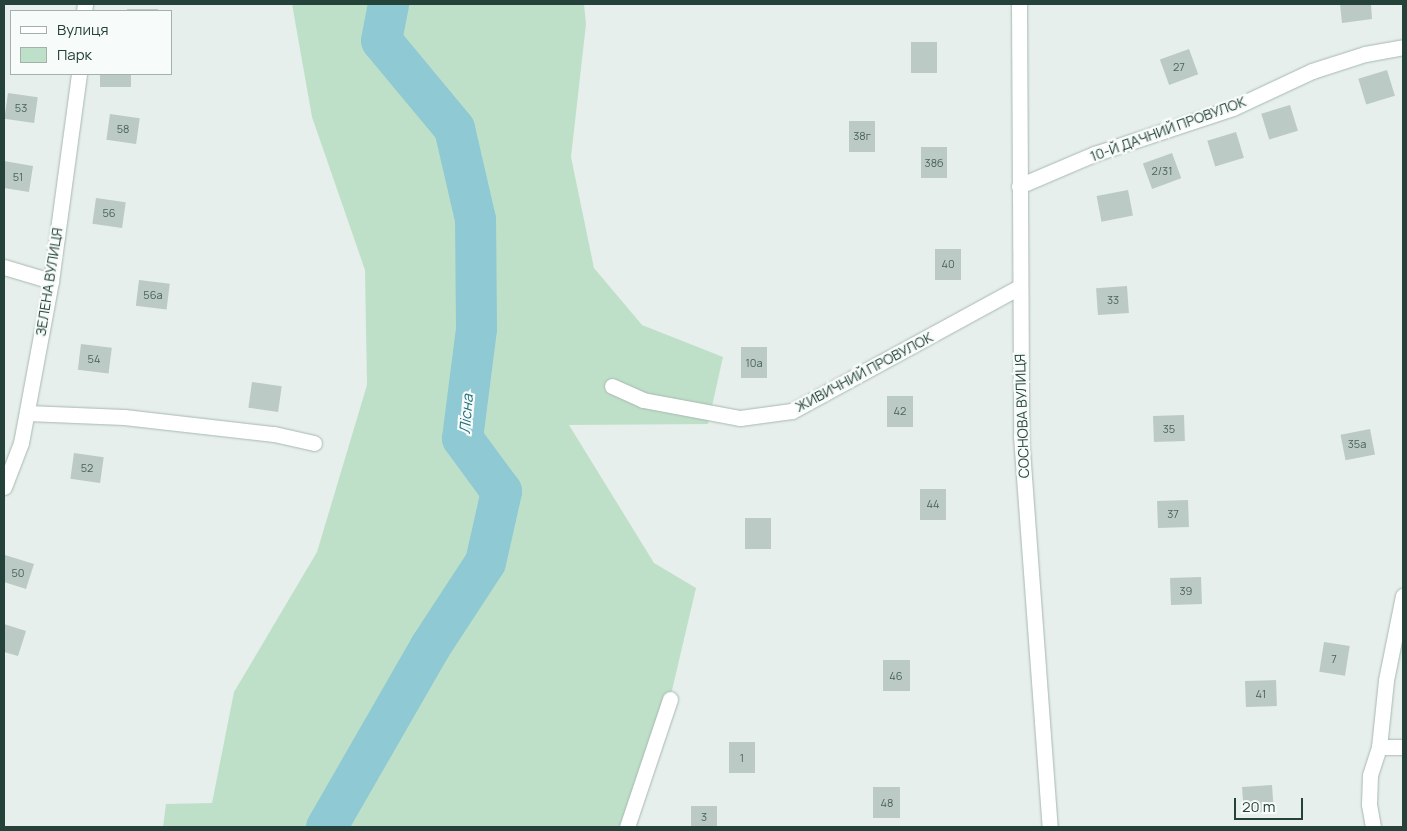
<!DOCTYPE html>
<meta charset="utf-8">
<style>
body{margin:0}
#map{position:relative;width:1407px;height:831px;overflow:hidden;background:#e6efeb;font-family:Manrope,sans-serif}
div>[style]{position:absolute}
.green>*{inset:0;background:#bfe0c8}
.river>*{height:41px;margin:-20.5px;padding:0 20.5px;transform-origin:20.5px;border-radius:20.5px;background:#8ec9d4}
.building>*{inset:0;background:#bbcac4;transform-origin:0 0}
.roads{filter:drop-shadow(0 0 1px #a8b8b2) drop-shadow(0 0 1px #a8b8b2)}
.minor>*{height:15px;margin:-7.5px;padding:0 7.5px;transform-origin:7.5px;border-radius:7.5px;background:#fff}
span{translate:-50% -50%;white-space:nowrap;text-align:center;line-height:1.15;-webkit-text-stroke:4.5px #f7fbf9;paint-order:stroke}
.number-label{font-size:11px;color:#4a645c}
.number-label span{-webkit-text-stroke-width:0}
.street-label{font-size:14px;color:#24423a}
.water-label{font-size:15px;color:#1c6f80;font-style:italic}
.frame{position:absolute;inset:0;border:5px solid #24423a;pointer-events:none}
.legend{position:absolute;left:10px;top:10px;width:162px;height:65px;box-sizing:border-box;background:#f7fbf9;border:1px solid #a3b1ad;margin:0;padding:6px 9px;list-style:none;font-size:15px;color:#24423a}
.legend li{display:flex;align-items:center;gap:10px;height:25px}
.legend b{width:25px;border:1px solid #a3b1ad}
.scale{position:absolute;left:1234px;top:798px;width:69px;height:22px;box-sizing:border-box;border:2px solid #24423a;border-top:0;padding-left:6px;font-size:15px;line-height:18px;white-space:nowrap;color:#24423a;-webkit-text-stroke:4px #f7fbf9;paint-order:stroke}
</style>
<div id="map">
<div class="green">
<div style="clip-path:polygon(292px 4px,584px 4px,586px 24px,571px 157px,594px 268px,642px 325px,723px 357px,708px 424px,569px 425px,654px 563px,696px 588px,670px 699px,627px 827px,163px 827px,166px 804px,212px 803px,234px 692px,317px 552px,367px 385px,365px 270px,312px 117px)"></div>
</div>
<div class="river">
<div style="left:326px;top:827px;width:209px;rotate:-60.1deg"></div>
<div style="left:430px;top:646px;width:100px;rotate:-56.8deg"></div>
<div style="left:485px;top:562px;width:73px;rotate:-77.3deg"></div>
<div style="left:501px;top:491px;width:66px;rotate:-126.3deg"></div>
<div style="left:462px;top:438px;width:111px;rotate:-82.7deg"></div>
<div style="left:476px;top:328px;width:109px;rotate:-90.5deg"></div>
<div style="left:475px;top:219px;width:93px;rotate:-103deg"></div>
<div style="left:454px;top:128px;width:114px;rotate:-129.7deg"></div>
<div style="left:381px;top:40px;width:37px;rotate:-79deg"></div>
</div>
<div class="building">
<div style="clip-path:polygon(1340px 4px,1371px 4px,1372px 19px,1342px 23px)"></div>
<div style="left:127px;top:9px;width:31px;height:2px"></div>
<div style="left:911px;top:42px;width:26px;height:31px"></div>
<div style="left:1189px;top:49px;width:27px;height:31px;rotate:70deg"></div>
<div style="left:1387px;top:70px;width:27px;height:30px;rotate:73deg"></div>
<div style="left:100px;top:74px;width:31px;height:13px"></div>
<div style="left:8px;top:93px;width:30px;height:26px;rotate:8deg"></div>
<div style="left:1290px;top:105px;width:27px;height:30px;rotate:73deg"></div>
<div style="left:110px;top:114px;width:30px;height:26px;rotate:8deg"></div>
<div style="left:849px;top:121px;width:26px;height:31px"></div>
<div style="left:1236px;top:132px;width:27px;height:30px;rotate:73deg"></div>
<div style="left:921px;top:147px;width:26px;height:31px"></div>
<div style="left:1172px;top:153px;width:27px;height:31px;rotate:70deg"></div>
<div style="clip-path:polygon(4px 161px,33px 166px,29px 192px,4px 188px)"></div>
<div style="left:1128px;top:190px;width:26px;height:32px;rotate:79deg"></div>
<div style="left:96px;top:198px;width:30px;height:26px;rotate:8deg"></div>
<div style="left:935px;top:249px;width:26px;height:31px"></div>
<div style="left:139px;top:280px;width:31px;height:26px;rotate:7deg"></div>
<div style="left:1127px;top:286px;width:27px;height:31px;rotate:86deg"></div>
<div style="left:81px;top:344px;width:31px;height:26px;rotate:7deg"></div>
<div style="left:741px;top:347px;width:26px;height:31px"></div>
<div style="left:252px;top:382px;width:30px;height:26px;rotate:8deg"></div>
<div style="left:887px;top:396px;width:26px;height:31px"></div>
<div style="left:1184px;top:415px;width:26px;height:31px;rotate:88deg"></div>
<div style="left:1370px;top:429px;width:26px;height:30px;rotate:79deg"></div>
<div style="left:74px;top:453px;width:30px;height:26px;rotate:8deg"></div>
<div style="left:920px;top:489px;width:26px;height:31px"></div>
<div style="left:1188px;top:500px;width:27px;height:31px;rotate:88deg"></div>
<div style="left:745px;top:518px;width:26px;height:31px"></div>
<div style="clip-path:polygon(5px 555px,34px 564px,26px 589px,4px 582px)"></div>
<div style="left:1201px;top:577px;width:27px;height:31px;rotate:88deg"></div>
<div style="clip-path:polygon(4px 624px,26px 631px,18px 656px,4px 652px)"></div>
<div style="left:1324px;top:642px;width:26px;height:30px;rotate:9deg"></div>
<div style="left:883px;top:660px;width:27px;height:31px"></div>
<div style="left:1276px;top:680px;width:26px;height:31px;rotate:88deg"></div>
<div style="left:729px;top:742px;width:26px;height:31px"></div>
<div style="left:1272px;top:785px;width:26px;height:30px;rotate:86deg"></div>
<div style="left:873px;top:787px;width:27px;height:31px"></div>
<div style="left:691px;top:806px;width:26px;height:21px"></div>
</div>
<div class="roads">
<div class="minor">
<div style="left:1019px;top:4px;width:432px;rotate:89.7deg"></div>
<div style="left:1021px;top:436px;width:392px;rotate:85.8deg"></div>
<div style="left:84px;top:11px;width:7px;rotate:-82deg"></div>
<div style="left:1019px;top:186px;width:82px;rotate:-23.1deg"></div>
<div style="left:1094px;top:154px;width:146px;rotate:-18.3deg"></div>
<div style="left:1233px;top:108px;width:87px;rotate:-25.1deg"></div>
<div style="left:1312px;top:71px;width:56px;rotate:-17.8deg"></div>
<div style="left:1365px;top:54px;width:39px;rotate:-10deg"></div>
<div style="left:4px;top:267px;width:49px;rotate:16.6deg"></div>
<div style="left:612px;top:386px;width:34px;rotate:24deg"></div>
<div style="left:643px;top:400px;width:99px;rotate:10.5deg"></div>
<div style="left:740px;top:418px;width:52px;rotate:-7.7deg"></div>
<div style="left:792px;top:411px;width:259px;rotate:-28.6deg"></div>
<div style="left:27px;top:413px;width:97px;rotate:2.4deg"></div>
<div style="left:124px;top:417px;width:151px;rotate:6.5deg"></div>
<div style="left:274px;top:434px;width:41px;rotate:12.7deg"></div>
<div style="left:4px;top:487px;width:47px;rotate:-68.9deg"></div>
<div style="left:21px;top:443px;width:165px;rotate:-79.5deg"></div>
<div style="left:51px;top:281px;width:209px;rotate:-82.3deg"></div>
<div style="left:1379px;top:747px;width:24px"></div>
<div style="left:627px;top:827px;width:135px;rotate:-71.4deg"></div>
<div style="left:1373px;top:827px;width:23px;rotate:-100deg"></div>
<div style="left:1369px;top:804px;width:29px;rotate:-88deg"></div>
<div style="left:1370px;top:775px;width:29px;rotate:-72deg"></div>
<div style="left:1379px;top:747px;width:67px;rotate:-84deg"></div>
<div style="left:1386px;top:680px;width:86px;rotate:-78.6deg"></div>
</div>
</div>
<div class="number-label">
<span style="left:1179px;top:67px">27</span>
<span style="left:21px;top:108px">53</span>
<span style="left:123px;top:129px">58</span>
<span style="left:862px;top:136px">38г</span>
<span style="left:934px;top:163px">38б</span>
<span style="left:1162px;top:171px">2/31</span>
<span style="left:18px;top:177px">51</span>
<span style="left:109px;top:213px">56</span>
<span style="left:948px;top:264px">40</span>
<span style="left:153px;top:295px">56а</span>
<span style="left:1113px;top:300px">33</span>
<span style="left:94px;top:359px">54</span>
<span style="left:754px;top:363px">10а</span>
<span style="left:900px;top:411px">42</span>
<span style="left:1169px;top:429px">35</span>
<span style="left:1357px;top:444px">35а</span>
<span style="left:87px;top:468px">52</span>
<span style="left:933px;top:504px">44</span>
<span style="left:1173px;top:514px">37</span>
<span style="left:18px;top:573px">50</span>
<span style="left:1186px;top:591px">39</span>
<span style="left:1334px;top:659px">7</span>
<span style="left:896px;top:676px">46</span>
<span style="left:1261px;top:694px">41</span>
<span style="left:742px;top:758px">1</span>
<span style="left:887px;top:803px">48</span>
<span style="left:704px;top:817px">3</span>
</div>
<div class="street-label">
<span style="left:1168px;top:129px;rotate:-20deg">10-Й ДАЧНИЙ ПРОВУЛОК</span>
<span style="left:49px;top:282px;rotate:-81deg">ЗЕЛЕНА ВУЛИЦЯ</span>
<span style="left:864px;top:372px;rotate:-28deg">ЖИВИЧНИЙ ПРОВУЛОК</span>
<span style="left:1022px;top:416px;rotate:-92deg">СОСНОВА ВУЛИЦЯ</span>
</div>
<div class="water-label">
<span style="left:466px;top:414px;rotate:-85deg">Лісна</span>
</div>
<div class="frame"></div>
<ul class="legend">
<li><b style="height:6px;background:#fff"></b>Вулиця</li>
<li><b style="height:14px;background:#bfe0c8"></b>Парк</li>
</ul>
<div class="scale">20 m</div>
</div>
